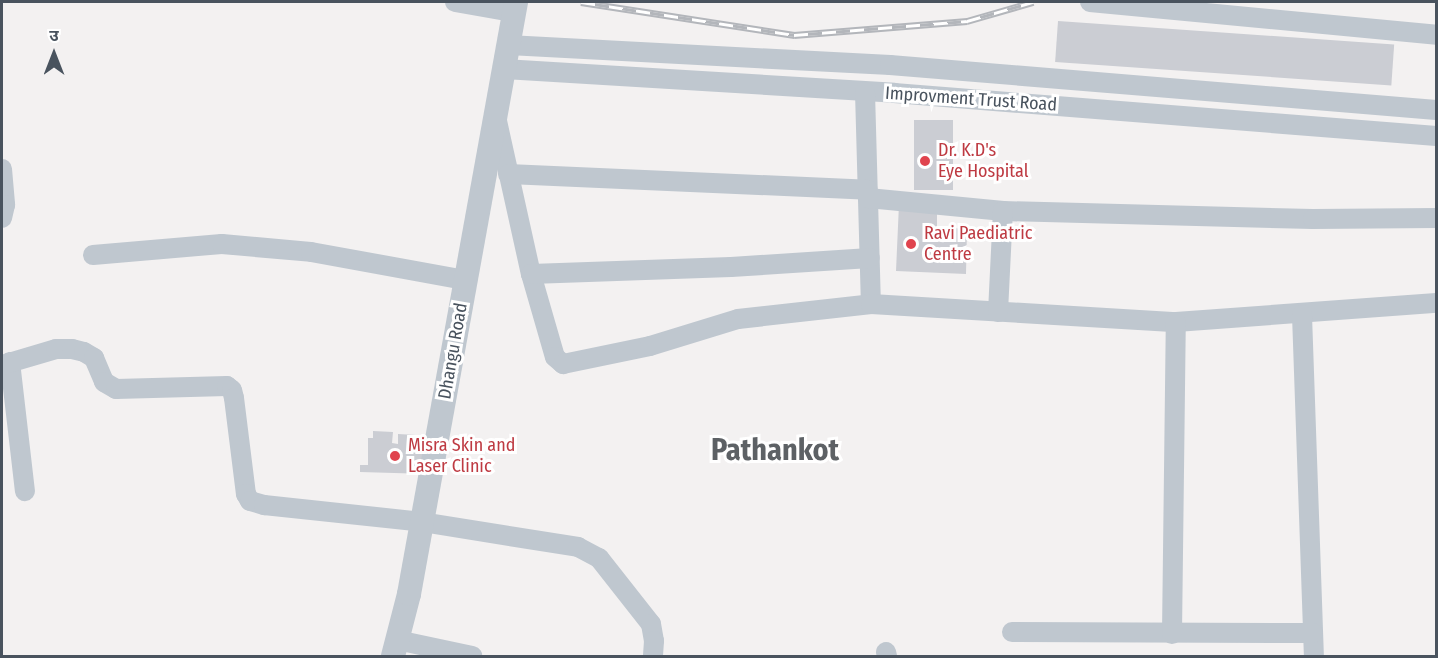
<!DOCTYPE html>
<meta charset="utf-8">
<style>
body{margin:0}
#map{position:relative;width:1438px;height:658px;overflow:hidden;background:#f3f1f1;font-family:"Fira Sans Condensed","Noto Sans Devanagari",sans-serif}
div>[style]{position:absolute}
.building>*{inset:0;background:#cbcdd3;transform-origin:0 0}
.minor>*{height:20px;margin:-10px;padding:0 10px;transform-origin:10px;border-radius:10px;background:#bfc7cf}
.tertiary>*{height:24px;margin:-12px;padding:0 12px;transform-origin:12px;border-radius:12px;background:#bfc7cf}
.rail>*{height:7px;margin-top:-3.5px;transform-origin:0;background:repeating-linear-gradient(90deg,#fff 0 14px,#b3b6bb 0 28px);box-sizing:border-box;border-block:2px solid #b3b6bb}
.dots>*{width:16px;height:16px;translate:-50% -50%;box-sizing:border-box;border:3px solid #fff;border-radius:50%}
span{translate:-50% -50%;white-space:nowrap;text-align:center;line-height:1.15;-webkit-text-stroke:6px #fff;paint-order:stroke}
.street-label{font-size:18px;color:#49535e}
.health-label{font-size:18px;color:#be3a42}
.left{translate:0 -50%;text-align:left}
.town-label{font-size:30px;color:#5d6165;font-weight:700}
.frame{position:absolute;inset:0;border:3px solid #49535e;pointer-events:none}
.north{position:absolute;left:24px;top:24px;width:60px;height:60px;-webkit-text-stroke:4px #fff;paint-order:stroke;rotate:0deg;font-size:16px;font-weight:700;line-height:24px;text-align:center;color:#49535e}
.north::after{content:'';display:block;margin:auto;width:21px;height:27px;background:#49535e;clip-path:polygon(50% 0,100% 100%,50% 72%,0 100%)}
</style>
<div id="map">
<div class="building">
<div style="left:1058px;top:21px;width:337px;height:41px;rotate:4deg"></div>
<div style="left:914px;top:120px;width:39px;height:70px"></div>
<div style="clip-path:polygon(899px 204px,937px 214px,937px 227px,967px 229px,966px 274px,896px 271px)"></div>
<div style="clip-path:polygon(373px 431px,393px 432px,392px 443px,398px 444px,398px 434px,416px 435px,416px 445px,429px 445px,428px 474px,360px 472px,360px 465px,368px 465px,368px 438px,373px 438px)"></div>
</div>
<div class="minor">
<div style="left:455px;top:2px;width:59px;rotate:9.8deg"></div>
<div style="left:1090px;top:2px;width:348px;rotate:5.4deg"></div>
<div style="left:507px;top:45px;width:384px;rotate:3deg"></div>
<div style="left:890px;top:65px;width:548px;rotate:4.71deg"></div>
<div style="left:505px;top:69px;width:390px;rotate:3.5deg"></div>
<div style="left:894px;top:93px;width:544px;rotate:4.54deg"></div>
<div style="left:865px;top:92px;width:212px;rotate:88.4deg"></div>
<div style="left:497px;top:121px;width:157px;rotate:77.5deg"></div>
<div style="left:531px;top:274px;width:86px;rotate:73.9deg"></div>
<div style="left:555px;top:357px;width:11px;rotate:41deg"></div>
<div style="left:563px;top:364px;width:89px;rotate:-11.7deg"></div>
<div style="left:650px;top:346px;width:92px;rotate:-17.1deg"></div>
<div style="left:738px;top:319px;width:134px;rotate:-6.4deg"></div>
<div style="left:871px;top:304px;width:306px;rotate:3.4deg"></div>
<div style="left:1176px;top:322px;width:261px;rotate:-4.2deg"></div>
<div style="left:2px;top:169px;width:36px;rotate:85deg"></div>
<div style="left:5px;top:205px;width:13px;rotate:103deg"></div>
<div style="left:508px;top:174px;width:360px;rotate:2.5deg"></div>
<div style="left:868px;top:198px;width:136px;rotate:5.5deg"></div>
<div style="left:1003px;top:211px;width:310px;rotate:1.5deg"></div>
<div style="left:1313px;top:219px;width:123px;rotate:-0.5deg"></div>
<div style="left:93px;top:255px;width:129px;rotate:-4.9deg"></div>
<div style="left:222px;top:244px;width:89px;rotate:5.1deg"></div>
<div style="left:311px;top:252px;width:157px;rotate:10.3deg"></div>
<div style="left:531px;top:274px;width:200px;rotate:-2deg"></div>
<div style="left:731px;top:267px;width:139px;rotate:-3.7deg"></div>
<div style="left:998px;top:312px;width:101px;rotate:-87.2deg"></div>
<div style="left:1302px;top:315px;width:341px;rotate:88deg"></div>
<div style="left:10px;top:362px;width:130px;rotate:83.4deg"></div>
<div style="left:2px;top:365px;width:56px;rotate:-16.5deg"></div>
<div style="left:56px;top:349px;width:16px"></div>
<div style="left:72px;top:349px;width:12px;rotate:14deg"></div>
<div style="left:84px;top:352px;width:12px;rotate:31deg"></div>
<div style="left:94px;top:358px;width:26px;rotate:67deg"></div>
<div style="left:104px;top:382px;width:14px;rotate:30deg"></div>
<div style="left:116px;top:389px;width:111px;rotate:-1.5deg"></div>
<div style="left:227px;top:386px;width:6px;rotate:39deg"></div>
<div style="left:232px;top:390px;width:8px;rotate:76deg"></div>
<div style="left:234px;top:398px;width:97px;rotate:82.9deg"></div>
<div style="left:246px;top:494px;width:8px;rotate:60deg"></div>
<div style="left:250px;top:501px;width:15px;rotate:16deg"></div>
<div style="left:264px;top:505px;width:159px;rotate:6.1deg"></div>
<div style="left:422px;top:522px;width:158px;rotate:9.1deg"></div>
<div style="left:578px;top:547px;width:24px;rotate:28deg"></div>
<div style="left:599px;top:558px;width:84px;rotate:51.8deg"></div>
<div style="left:651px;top:624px;width:17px;rotate:80deg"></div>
<div style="left:654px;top:641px;width:15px;rotate:94deg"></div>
<div style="left:1012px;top:632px;width:301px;rotate:0.2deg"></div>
<div style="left:1172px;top:634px;width:312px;rotate:-89.3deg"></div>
<div style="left:397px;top:640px;width:77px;rotate:12deg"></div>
<div style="left:886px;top:652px;width:4px;rotate:76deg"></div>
</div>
<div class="tertiary">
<div style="left:393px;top:656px;width:64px;rotate:-75.5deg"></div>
<div style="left:409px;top:594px;width:602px;rotate:-79.75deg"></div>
</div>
<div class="rail">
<div style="left:581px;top:2px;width:216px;rotate:8.8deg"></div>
<div style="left:794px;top:35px;width:174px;rotate:-4.6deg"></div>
<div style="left:967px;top:21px;width:69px;rotate:-16.1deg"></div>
</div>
<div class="dots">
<div style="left:925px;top:161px;background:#e0444e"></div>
<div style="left:911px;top:244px;background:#e0444e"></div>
<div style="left:395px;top:456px;background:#e0444e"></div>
</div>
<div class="street-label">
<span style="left:971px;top:99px;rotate:4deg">Improvment Trust Road</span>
<span style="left:453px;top:351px;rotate:-80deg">Dhangu Road</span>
</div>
<div class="health-label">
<span class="left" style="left:938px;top:161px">Dr. K.D's<br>Eye Hospital</span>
<span class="left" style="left:924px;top:244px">Ravi Paediatric<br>Centre</span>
<span class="left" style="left:408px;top:456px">Misra Skin and<br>Laser Clinic</span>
</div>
<div class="town-label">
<span style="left:775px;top:450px">Pathankot</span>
</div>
<div class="frame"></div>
<div class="north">उ</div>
</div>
